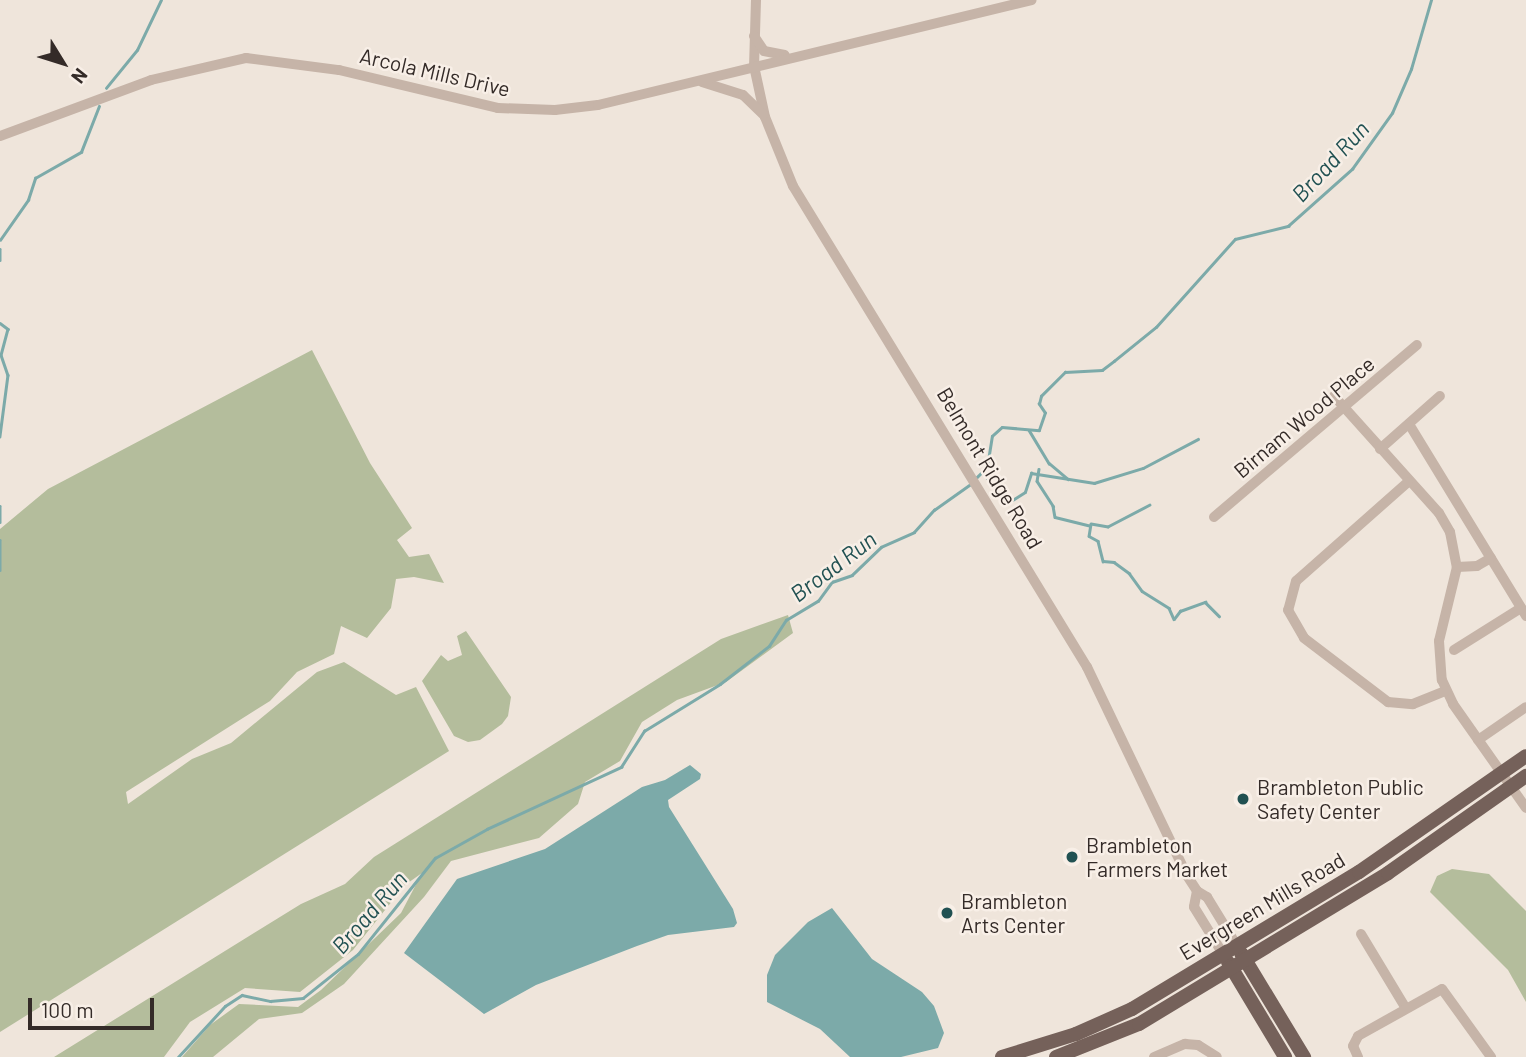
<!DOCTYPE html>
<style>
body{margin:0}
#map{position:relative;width:1526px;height:1057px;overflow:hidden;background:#efe5db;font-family:Barlow,sans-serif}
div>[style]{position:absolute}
.green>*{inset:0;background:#b4bd9c}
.water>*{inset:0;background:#7caaa9}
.stream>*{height:2.5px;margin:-1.25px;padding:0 1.25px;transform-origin:1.25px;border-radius:1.25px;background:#7caaa9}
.minor>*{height:10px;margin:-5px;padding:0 5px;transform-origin:5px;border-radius:5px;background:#c6b4a8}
.major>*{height:14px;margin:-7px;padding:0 7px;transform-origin:7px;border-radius:7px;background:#75615a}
.dots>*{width:19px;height:19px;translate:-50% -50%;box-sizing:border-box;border:4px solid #f8efe7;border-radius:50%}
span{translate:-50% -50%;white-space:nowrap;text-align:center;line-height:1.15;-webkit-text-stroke:5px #f8efe7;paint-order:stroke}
.street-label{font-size:21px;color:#342b28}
.poi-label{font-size:21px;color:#342b28}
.left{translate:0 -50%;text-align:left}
.water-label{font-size:23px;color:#215152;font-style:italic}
.north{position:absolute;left:28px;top:28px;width:70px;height:70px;-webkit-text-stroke:5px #f8efe7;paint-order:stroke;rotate:128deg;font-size:19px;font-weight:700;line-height:28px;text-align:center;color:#342b28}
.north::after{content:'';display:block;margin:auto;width:24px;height:32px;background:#342b28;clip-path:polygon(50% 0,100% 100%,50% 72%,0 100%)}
.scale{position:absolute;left:28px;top:998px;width:126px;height:32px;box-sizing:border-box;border:4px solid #342b28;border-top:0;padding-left:9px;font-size:21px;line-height:24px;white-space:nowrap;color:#342b28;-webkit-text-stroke:5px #f8efe7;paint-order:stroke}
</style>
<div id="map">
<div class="green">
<div style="clip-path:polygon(312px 350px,370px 463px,412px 528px,397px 540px,409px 557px,429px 554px,444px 583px,414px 577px,396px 579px,391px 608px,367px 638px,341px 626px,334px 654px,297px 672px,270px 701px,126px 792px,128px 804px,192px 759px,231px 743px,317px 672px,344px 662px,396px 695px,416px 687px,449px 751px,0 1032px,0 529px,48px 489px)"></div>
<div style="clip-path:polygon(788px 615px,793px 633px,726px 682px,677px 700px,642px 722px,620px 761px,585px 782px,578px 804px,539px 838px,451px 861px,424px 897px,344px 984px,302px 1013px,259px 1019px,213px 1057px,182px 1057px,210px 1025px,239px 1004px,298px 1007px,321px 990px,401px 913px,422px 873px,405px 885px,353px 950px,300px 992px,245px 988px,190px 1022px,164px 1057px,54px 1057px,301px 904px,345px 884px,374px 857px,721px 639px)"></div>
<div style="clip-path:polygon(466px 631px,511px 697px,508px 716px,502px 724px,480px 740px,468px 742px,454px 736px,422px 681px,441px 655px,448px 661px,462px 655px,457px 636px)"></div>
<div style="clip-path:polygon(1452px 869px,1489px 874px,1526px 911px,1526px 1002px,1508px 970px,1430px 892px,1437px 876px)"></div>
</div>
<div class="water">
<div style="clip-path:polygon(690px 765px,701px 774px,700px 779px,668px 800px,669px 807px,733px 909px,737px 923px,734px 927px,668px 935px,637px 946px,536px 985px,484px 1014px,404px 953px,457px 879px,545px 849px,642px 787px,665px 780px)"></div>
<div style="clip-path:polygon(832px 908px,872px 959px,922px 992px,934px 1006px,944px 1033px,938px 1048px,901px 1057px,850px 1057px,820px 1029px,767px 1002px,767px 975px,775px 955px,808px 922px)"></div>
</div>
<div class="stream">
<div style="left:106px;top:88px;width:49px;rotate:-50.8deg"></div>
<div style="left:137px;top:50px;width:55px;rotate:-64.4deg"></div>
<div style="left:0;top:240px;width:49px;rotate:-55deg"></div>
<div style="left:28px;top:200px;width:23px;rotate:-72deg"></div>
<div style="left:35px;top:178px;width:53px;rotate:-29.5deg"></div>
<div style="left:81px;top:152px;width:49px;rotate:-68.6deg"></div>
<div style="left:0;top:249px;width:11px;rotate:90deg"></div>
<div style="left:0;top:323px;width:10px;rotate:37deg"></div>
<div style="left:8px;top:329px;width:27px;rotate:105deg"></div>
<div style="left:1px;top:355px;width:21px;rotate:71deg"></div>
<div style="left:8px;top:375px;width:62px;rotate:97.5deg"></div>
<div style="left:1029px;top:430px;width:39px;rotate:59deg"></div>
<div style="left:1049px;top:463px;width:25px;rotate:40deg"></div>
<div style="left:1039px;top:469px;width:12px;rotate:99deg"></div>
<div style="left:1037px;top:481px;width:30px;rotate:57deg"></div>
<div style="left:1053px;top:506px;width:11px;rotate:80deg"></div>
<div style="left:1055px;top:517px;width:36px;rotate:14deg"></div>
<div style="left:983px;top:472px;width:39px;rotate:54deg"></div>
<div style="left:1006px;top:504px;width:22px;rotate:-32deg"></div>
<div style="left:1025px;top:492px;width:20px;rotate:-72deg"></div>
<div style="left:1031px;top:473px;width:64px;rotate:9deg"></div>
<div style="left:1094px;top:483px;width:51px;rotate:-17deg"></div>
<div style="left:1143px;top:468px;width:62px;rotate:-27.8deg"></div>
<div style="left:976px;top:478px;width:16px;rotate:-45deg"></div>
<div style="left:987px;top:467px;width:31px;rotate:-81deg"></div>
<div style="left:992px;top:436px;width:13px;rotate:-42deg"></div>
<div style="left:1002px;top:427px;width:37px;rotate:5deg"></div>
<div style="left:1039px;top:430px;width:18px;rotate:-71deg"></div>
<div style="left:1045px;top:413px;width:11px;rotate:-124deg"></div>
<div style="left:1039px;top:404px;width:8px;rotate:-76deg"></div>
<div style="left:1041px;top:396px;width:34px;rotate:-45deg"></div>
<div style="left:1065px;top:372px;width:37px;rotate:-3deg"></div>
<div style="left:1102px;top:370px;width:15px;rotate:-37deg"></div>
<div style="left:1114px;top:361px;width:54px;rotate:-39deg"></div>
<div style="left:1156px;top:327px;width:118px;rotate:-48.1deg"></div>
<div style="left:1235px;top:239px;width:55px;rotate:-13.8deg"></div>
<div style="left:1288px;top:226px;width:86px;rotate:-41.7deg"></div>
<div style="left:1352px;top:169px;width:69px;rotate:-54.5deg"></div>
<div style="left:1392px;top:113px;width:48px;rotate:-66.6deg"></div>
<div style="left:1411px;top:69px;width:72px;rotate:-73.8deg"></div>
<div style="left:1150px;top:505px;width:47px;rotate:152.4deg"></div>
<div style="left:1108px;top:527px;width:17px;rotate:-170deg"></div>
<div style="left:1091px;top:524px;width:12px;rotate:99deg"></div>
<div style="left:1089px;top:536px;width:10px;rotate:29deg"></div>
<div style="left:1098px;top:541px;width:21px;rotate:76deg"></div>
<div style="left:1103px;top:561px;width:11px;rotate:5deg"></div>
<div style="left:1114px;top:562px;width:19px;rotate:36deg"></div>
<div style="left:1129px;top:573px;width:22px;rotate:54deg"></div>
<div style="left:1142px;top:591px;width:32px;rotate:32deg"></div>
<div style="left:1169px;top:608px;width:12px;rotate:66deg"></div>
<div style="left:1174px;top:619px;width:10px;rotate:-53deg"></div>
<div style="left:1180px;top:611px;width:27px;rotate:-20deg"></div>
<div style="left:1205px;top:602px;width:20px;rotate:45deg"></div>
<div style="left:0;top:506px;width:16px;rotate:90deg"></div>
<div style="left:0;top:540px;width:30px;rotate:90deg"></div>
<div style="left:178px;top:1057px;width:69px;rotate:-47.3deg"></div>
<div style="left:225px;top:1006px;width:20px;rotate:-33deg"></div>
<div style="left:242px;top:995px;width:29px;rotate:12deg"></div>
<div style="left:270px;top:1001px;width:33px;rotate:-5deg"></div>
<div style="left:303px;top:998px;width:70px;rotate:-38.7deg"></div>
<div style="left:358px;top:954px;width:123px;rotate:-51.3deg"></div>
<div style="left:435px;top:858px;width:60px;rotate:-29.1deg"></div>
<div style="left:487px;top:829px;width:148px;rotate:-24.8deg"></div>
<div style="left:621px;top:767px;width:43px;rotate:-57.4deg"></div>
<div style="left:644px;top:731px;width:89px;rotate:-31.7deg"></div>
<div style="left:720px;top:684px;width:62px;rotate:-37.8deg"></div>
<div style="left:769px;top:646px;width:31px;rotate:-57deg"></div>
<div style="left:786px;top:620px;width:37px;rotate:-31deg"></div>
<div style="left:818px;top:601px;width:24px;rotate:-54deg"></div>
<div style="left:832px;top:582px;width:21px;rotate:-19deg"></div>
<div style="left:852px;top:575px;width:40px;rotate:-44deg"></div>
<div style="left:881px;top:547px;width:36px;rotate:-24deg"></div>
<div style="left:914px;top:532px;width:30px;rotate:-48deg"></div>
<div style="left:934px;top:510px;width:47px;rotate:-35.4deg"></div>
</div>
<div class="minor">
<div style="left:756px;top:0;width:66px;rotate:91.7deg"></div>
<div style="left:754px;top:66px;width:52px;rotate:77.8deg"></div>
<div style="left:765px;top:117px;width:74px;rotate:67.9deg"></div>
<div style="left:793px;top:186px;width:564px;rotate:58.57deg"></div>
<div style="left:1087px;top:667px;width:229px;rotate:64.4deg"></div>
<div style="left:1186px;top:874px;width:20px;rotate:57deg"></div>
<div style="left:1197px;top:891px;width:12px;rotate:31deg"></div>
<div style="left:1207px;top:897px;width:57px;rotate:58.5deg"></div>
<div style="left:754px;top:36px;width:18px;rotate:56deg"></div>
<div style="left:764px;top:51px;width:21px;rotate:11deg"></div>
<div style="left:702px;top:82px;width:43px;rotate:17.6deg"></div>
<div style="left:743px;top:95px;width:28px;rotate:44deg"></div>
<div style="left:0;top:136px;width:161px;rotate:-20.3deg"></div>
<div style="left:151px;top:80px;width:98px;rotate:-13deg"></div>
<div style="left:246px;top:58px;width:94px;rotate:7.4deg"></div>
<div style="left:339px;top:70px;width:163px;rotate:13.4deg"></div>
<div style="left:498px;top:108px;width:57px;rotate:2deg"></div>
<div style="left:555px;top:110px;width:43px;rotate:-6.6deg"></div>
<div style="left:598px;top:105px;width:446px;rotate:-13.6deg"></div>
<div style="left:1334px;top:396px;width:157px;rotate:48.1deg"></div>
<div style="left:1439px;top:513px;width:22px;rotate:60deg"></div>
<div style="left:1450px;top:532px;width:36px;rotate:79deg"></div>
<div style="left:1457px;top:567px;width:76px;rotate:103.7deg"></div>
<div style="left:1439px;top:641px;width:39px;rotate:86deg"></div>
<div style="left:1442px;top:680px;width:26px;rotate:65deg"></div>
<div style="left:1453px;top:704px;width:127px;rotate:54.9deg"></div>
<div style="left:1409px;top:424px;width:225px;rotate:58.6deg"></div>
<div style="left:1380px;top:449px;width:80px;rotate:-41.5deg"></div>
<div style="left:1408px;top:482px;width:149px;rotate:138.5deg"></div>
<div style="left:1296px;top:581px;width:30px;rotate:105deg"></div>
<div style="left:1288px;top:610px;width:32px;rotate:60deg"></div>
<div style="left:1304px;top:638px;width:106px;rotate:37.3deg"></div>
<div style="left:1388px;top:702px;width:25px;rotate:5deg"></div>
<div style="left:1413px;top:704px;width:35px;rotate:-22deg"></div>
<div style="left:1214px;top:517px;width:266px;rotate:-40.3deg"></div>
<div style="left:1457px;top:567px;width:20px;rotate:-3deg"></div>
<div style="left:1477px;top:566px;width:16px;rotate:-30deg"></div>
<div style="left:1454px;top:650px;width:79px;rotate:-32.1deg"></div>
<div style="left:1478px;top:740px;width:58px;rotate:-34.5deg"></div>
<div style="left:1197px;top:891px;width:16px;rotate:101deg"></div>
<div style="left:1194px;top:907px;width:55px;rotate:58.3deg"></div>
<div style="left:1361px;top:934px;width:85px;rotate:58.9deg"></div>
<div style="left:1154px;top:1057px;width:34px;rotate:-23deg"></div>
<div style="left:1185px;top:1044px;width:13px;rotate:4deg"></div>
<div style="left:1198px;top:1045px;width:22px;rotate:32deg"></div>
<div style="left:1358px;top:1057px;width:12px;rotate:-114deg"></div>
<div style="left:1353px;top:1046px;width:11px;rotate:-63deg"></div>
<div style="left:1358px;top:1036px;width:96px;rotate:-29.2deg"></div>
<div style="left:1442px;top:989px;width:84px;rotate:54.2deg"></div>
</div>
<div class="major">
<div style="left:1241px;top:953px;width:122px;rotate:58.8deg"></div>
<div style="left:1228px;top:962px;width:111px;rotate:59deg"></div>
<div style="left:1002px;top:1057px;width:77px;rotate:-17.3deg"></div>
<div style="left:1076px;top:1034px;width:61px;rotate:-24.1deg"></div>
<div style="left:1132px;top:1009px;width:265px;rotate:-31.1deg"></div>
<div style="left:1359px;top:872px;width:203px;rotate:-34.8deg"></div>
<div style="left:1056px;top:1057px;width:89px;rotate:-21.7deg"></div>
<div style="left:1139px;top:1024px;width:291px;rotate:-31.2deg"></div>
<div style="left:1388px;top:873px;width:169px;rotate:-35.1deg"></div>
</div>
<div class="dots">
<div style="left:1243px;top:799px;background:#215152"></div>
<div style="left:1072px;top:857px;background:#215152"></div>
<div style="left:947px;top:913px;background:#215152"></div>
</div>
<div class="street-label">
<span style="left:435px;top:72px;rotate:13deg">Arcola Mills Drive</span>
<span style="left:1304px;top:417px;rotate:-40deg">Birnam Wood Place</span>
<span style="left:990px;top:468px;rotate:59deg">Belmont Ridge Road</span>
<span style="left:1262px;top:906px;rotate:-31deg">Evergreen Mills Road</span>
</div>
<div class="poi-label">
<span class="left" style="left:1257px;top:799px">Brambleton Public<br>Safety Center</span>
<span class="left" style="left:1086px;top:857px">Brambleton<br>Farmers Market</span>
<span class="left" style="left:961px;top:913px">Brambleton<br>Arts Center</span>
</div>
<div class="water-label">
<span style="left:1330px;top:161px;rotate:-47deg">Broad Run</span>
<span style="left:833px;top:566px;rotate:-37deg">Broad Run</span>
<span style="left:369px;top:912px;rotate:-49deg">Broad Run</span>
</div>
<div class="north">N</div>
<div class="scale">100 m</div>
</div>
